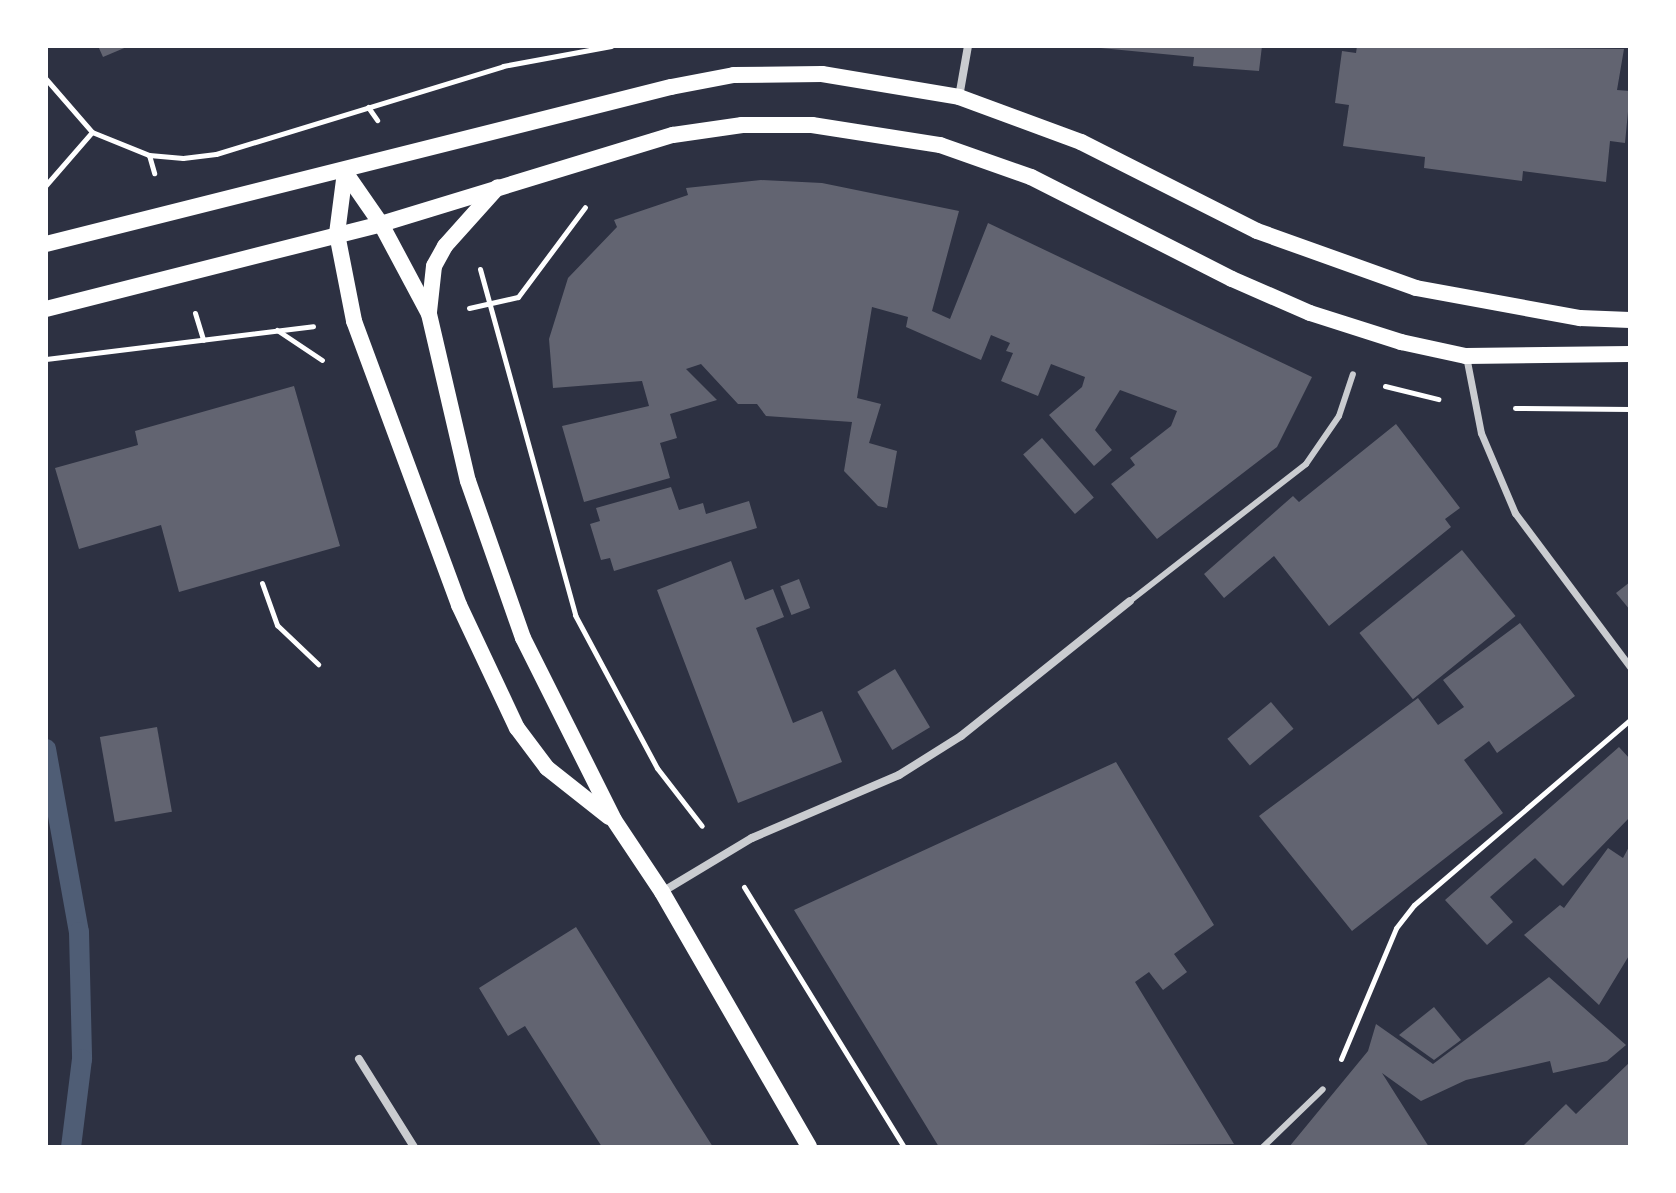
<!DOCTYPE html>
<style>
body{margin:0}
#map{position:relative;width:1676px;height:1193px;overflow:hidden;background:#2d3142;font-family:"Noto Sans",sans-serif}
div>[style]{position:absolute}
.stream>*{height:20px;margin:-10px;padding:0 10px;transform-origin:10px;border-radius:10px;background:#4f5d75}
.building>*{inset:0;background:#626471;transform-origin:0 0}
.path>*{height:5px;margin:-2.5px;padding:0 2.5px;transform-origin:2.5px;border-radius:2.5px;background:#fff}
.service>*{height:6px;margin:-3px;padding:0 3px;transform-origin:3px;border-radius:3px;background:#caccd0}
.pedestrian>*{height:7px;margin:-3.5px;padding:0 3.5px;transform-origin:3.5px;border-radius:3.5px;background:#caccd0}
.minor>*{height:8px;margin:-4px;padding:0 4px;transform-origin:4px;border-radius:4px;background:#caccd0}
.secondary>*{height:16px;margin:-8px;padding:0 8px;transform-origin:8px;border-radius:8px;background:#fff}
span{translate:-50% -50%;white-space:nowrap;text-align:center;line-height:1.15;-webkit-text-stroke:6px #fff;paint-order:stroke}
.frame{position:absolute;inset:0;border:48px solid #fff;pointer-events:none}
</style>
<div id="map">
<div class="stream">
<div style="left:46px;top:749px;width:186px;rotate:79.8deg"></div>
<div style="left:79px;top:932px;width:127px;rotate:88.6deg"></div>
<div style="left:82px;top:1059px;width:89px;rotate:97.1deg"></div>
</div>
<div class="building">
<div style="clip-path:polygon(98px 46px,129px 46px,103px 57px)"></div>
<div style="clip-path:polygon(1080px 46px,1262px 46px,1259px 71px,1193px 66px,1194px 57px)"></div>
<div style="clip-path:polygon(1357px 46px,1624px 49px,1617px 90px,1630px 91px,1625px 143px,1610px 141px,1606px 182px,1523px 171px,1522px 181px,1424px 168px,1425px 157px,1343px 146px,1349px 105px,1335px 103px,1342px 51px,1356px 53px)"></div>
<div style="clip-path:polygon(761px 180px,822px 183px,959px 211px,932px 311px,950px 319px,988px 223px,1312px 377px,1277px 447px,1157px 539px,1111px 484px,1135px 465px,1130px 458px,1171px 426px,1177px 411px,1120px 390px,1095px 430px,1112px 450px,1094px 466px,1049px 415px,1082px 387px,1085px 377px,1051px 364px,1038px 396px,1001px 381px,1013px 353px,1006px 351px,1010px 343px,991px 335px,981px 360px,906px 327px,908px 317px,872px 307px,857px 398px,881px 404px,869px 443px,897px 451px,887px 508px,878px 506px,844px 471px,852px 422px,766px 416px,757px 404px,738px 404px,701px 364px,686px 369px,717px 400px,670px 414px,677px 438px,660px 443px,670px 478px,584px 502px,562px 426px,649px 406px,642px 381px,553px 388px,549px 339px,568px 278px,617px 227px,614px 220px,688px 195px,686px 188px)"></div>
<div style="clip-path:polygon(294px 386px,340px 546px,179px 592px,161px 525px,79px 549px,55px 468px,138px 445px,135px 431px)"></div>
<div style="clip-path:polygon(1396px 424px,1460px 508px,1445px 519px,1451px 527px,1329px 626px,1274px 556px,1224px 598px,1204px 574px,1293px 496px,1299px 502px)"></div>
<div style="left:1042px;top:438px;width:79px;height:25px;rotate:49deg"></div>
<div style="clip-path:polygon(671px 487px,679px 510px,703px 503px,706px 514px,749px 501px,757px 528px,614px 571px,610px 558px,601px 560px,590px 524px,600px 521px,596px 508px)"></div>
<div style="left:1462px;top:550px;width:85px;height:132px;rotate:51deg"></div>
<div style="clip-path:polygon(731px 561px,745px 600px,773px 589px,784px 617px,756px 628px,793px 723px,822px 711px,842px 762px,738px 803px,657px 590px)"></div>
<div style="left:799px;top:579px;width:31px;height:20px;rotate:69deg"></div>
<div style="clip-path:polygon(1630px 582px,1630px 610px,1616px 593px)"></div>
<div style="clip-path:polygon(1520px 623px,1575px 696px,1497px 753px,1489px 741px,1464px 760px,1503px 813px,1352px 931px,1259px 816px,1418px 698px,1438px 725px,1464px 707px,1443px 680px)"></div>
<div style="left:895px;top:669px;width:68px;height:44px;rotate:59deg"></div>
<div style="left:1271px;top:702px;width:35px;height:57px;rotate:50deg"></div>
<div style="left:157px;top:727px;width:86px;height:58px;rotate:80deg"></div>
<div style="clip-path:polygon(1619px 747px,1630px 759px,1630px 817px,1563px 886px,1535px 858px,1490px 897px,1513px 922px,1487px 945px,1445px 900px)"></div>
<div style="clip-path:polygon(1116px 762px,1214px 925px,1174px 954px,1187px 972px,1163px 990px,1149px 972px,1135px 982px,1234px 1144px,939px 1147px,794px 910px)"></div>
<div style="clip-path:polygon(1630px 845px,1630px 954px,1599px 1005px,1524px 935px,1560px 905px,1564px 908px,1608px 848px,1623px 858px)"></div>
<div style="clip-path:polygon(576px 927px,677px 1090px,713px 1147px,602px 1147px,525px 1026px,508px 1036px,479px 988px)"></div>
<div style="clip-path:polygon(1549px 977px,1626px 1045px,1607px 1061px,1553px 1073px,1550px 1061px,1466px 1080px,1421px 1101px,1382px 1073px,1429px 1147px,1289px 1147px,1368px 1051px,1376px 1024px,1433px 1064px)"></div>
<div style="clip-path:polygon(1434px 1007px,1461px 1040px,1434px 1060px,1399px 1035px)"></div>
<div style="clip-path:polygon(1630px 1062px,1630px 1147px,1522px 1147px,1566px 1104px,1576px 1114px)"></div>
</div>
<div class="path">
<div style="left:46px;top:79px;width:70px;rotate:49deg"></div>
<div style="left:92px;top:132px;width:61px;rotate:22deg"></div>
<div style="left:149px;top:155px;width:34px;rotate:5deg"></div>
<div style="left:183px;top:158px;width:33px;rotate:-7deg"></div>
<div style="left:216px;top:154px;width:300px;rotate:-17deg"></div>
<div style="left:503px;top:66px;width:110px;rotate:-10.5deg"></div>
<div style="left:368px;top:107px;width:16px;rotate:55deg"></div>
<div style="left:149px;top:155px;width:19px;rotate:74deg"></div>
<div style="left:46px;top:185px;width:70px;rotate:-49deg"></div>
<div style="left:480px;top:269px;width:359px;rotate:74.6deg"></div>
<div style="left:575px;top:615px;width:174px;rotate:61.8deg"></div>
<div style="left:657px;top:768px;width:73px;rotate:52.2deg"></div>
<div style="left:469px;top:308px;width:50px;rotate:-12.7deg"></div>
<div style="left:518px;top:297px;width:112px;rotate:-53.3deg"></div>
<div style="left:195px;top:313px;width:28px;rotate:73deg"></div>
<div style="left:277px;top:330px;width:54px;rotate:33.7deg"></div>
<div style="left:46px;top:359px;width:269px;rotate:-7deg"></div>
<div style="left:1385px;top:386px;width:55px;rotate:13.8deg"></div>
<div style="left:1515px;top:408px;width:115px;rotate:0.5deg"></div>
<div style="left:262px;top:583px;width:45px;rotate:70.3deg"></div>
<div style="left:277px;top:625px;width:57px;rotate:43.6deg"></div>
<div style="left:744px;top:887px;width:305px;rotate:58.4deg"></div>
<div style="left:1341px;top:1059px;width:142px;rotate:-67.2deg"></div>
<div style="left:1396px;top:928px;width:29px;rotate:-52deg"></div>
<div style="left:1414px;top:905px;width:284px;rotate:-40.6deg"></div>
</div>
<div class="service">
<div style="left:1130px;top:601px;width:223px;rotate:-37.9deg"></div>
<div style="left:1306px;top:464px;width:58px;rotate:-55.5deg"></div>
<div style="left:1339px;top:416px;width:44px;rotate:-71.6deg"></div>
<div style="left:1263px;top:1147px;width:83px;rotate:-44deg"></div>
</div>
<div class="pedestrian">
<div style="left:1466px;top:356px;width:78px;rotate:79deg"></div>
<div style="left:1481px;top:433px;width:87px;rotate:67deg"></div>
<div style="left:1515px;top:513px;width:192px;rotate:53.2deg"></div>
</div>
<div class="minor">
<div style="left:959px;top:97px;width:52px;rotate:-80deg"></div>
<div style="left:662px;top:892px;width:105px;rotate:-31deg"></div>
<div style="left:752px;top:838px;width:160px;rotate:-23.2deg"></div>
<div style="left:899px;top:775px;width:73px;rotate:-32.2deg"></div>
<div style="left:961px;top:736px;width:216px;rotate:-38.6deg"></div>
<div style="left:359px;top:1059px;width:104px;rotate:58deg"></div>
</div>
<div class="secondary">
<div style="left:345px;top:172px;width:63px;rotate:55.3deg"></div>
<div style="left:381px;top:224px;width:102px;rotate:61.9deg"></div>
<div style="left:429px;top:314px;width:171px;rotate:76.9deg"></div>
<div style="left:468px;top:481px;width:166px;rotate:70.7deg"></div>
<div style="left:523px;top:638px;width:203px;rotate:63.4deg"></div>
<div style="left:614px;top:820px;width:87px;rotate:56.3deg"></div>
<div style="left:662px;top:892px;width:294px;rotate:60deg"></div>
<div style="left:345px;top:172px;width:63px;rotate:97.4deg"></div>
<div style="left:337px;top:234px;width:89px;rotate:78.9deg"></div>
<div style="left:354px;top:321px;width:303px;rotate:69.7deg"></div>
<div style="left:459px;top:605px;width:136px;rotate:64.8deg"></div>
<div style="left:517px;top:728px;width:50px;rotate:53.1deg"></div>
<div style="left:547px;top:768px;width:79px;rotate:38.3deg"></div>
<div style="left:46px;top:244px;width:644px;rotate:-14.1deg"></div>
<div style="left:671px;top:87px;width:64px;rotate:-10.8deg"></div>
<div style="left:734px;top:75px;width:88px;rotate:-0.7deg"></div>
<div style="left:822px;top:74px;width:139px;rotate:9.5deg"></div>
<div style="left:959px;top:97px;width:130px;rotate:20.2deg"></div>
<div style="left:1081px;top:142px;width:197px;rotate:26.8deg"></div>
<div style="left:1257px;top:231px;width:169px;rotate:19.7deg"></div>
<div style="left:1416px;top:288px;width:167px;rotate:10.4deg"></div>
<div style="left:1580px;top:318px;width:50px;rotate:2.3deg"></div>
<div style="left:46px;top:309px;width:346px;rotate:-14.2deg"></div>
<div style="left:381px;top:224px;width:305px;rotate:-17deg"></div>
<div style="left:673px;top:135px;width:70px;rotate:-8.2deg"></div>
<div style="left:742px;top:125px;width:70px"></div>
<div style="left:812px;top:125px;width:130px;rotate:8.9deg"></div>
<div style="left:940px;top:145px;width:96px;rotate:19.4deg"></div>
<div style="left:1031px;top:177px;width:225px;rotate:26.9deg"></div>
<div style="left:1232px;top:279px;width:85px;rotate:23.6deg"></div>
<div style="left:1310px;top:313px;width:96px;rotate:17.7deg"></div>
<div style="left:1401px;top:342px;width:66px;rotate:12.2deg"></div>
<div style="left:1466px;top:356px;width:164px;rotate:-0.7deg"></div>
<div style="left:429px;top:312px;width:46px;rotate:-83.8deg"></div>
<div style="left:434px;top:266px;width:23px;rotate:-61deg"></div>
<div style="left:445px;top:246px;width:79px;rotate:-48.1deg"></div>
</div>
<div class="frame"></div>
</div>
